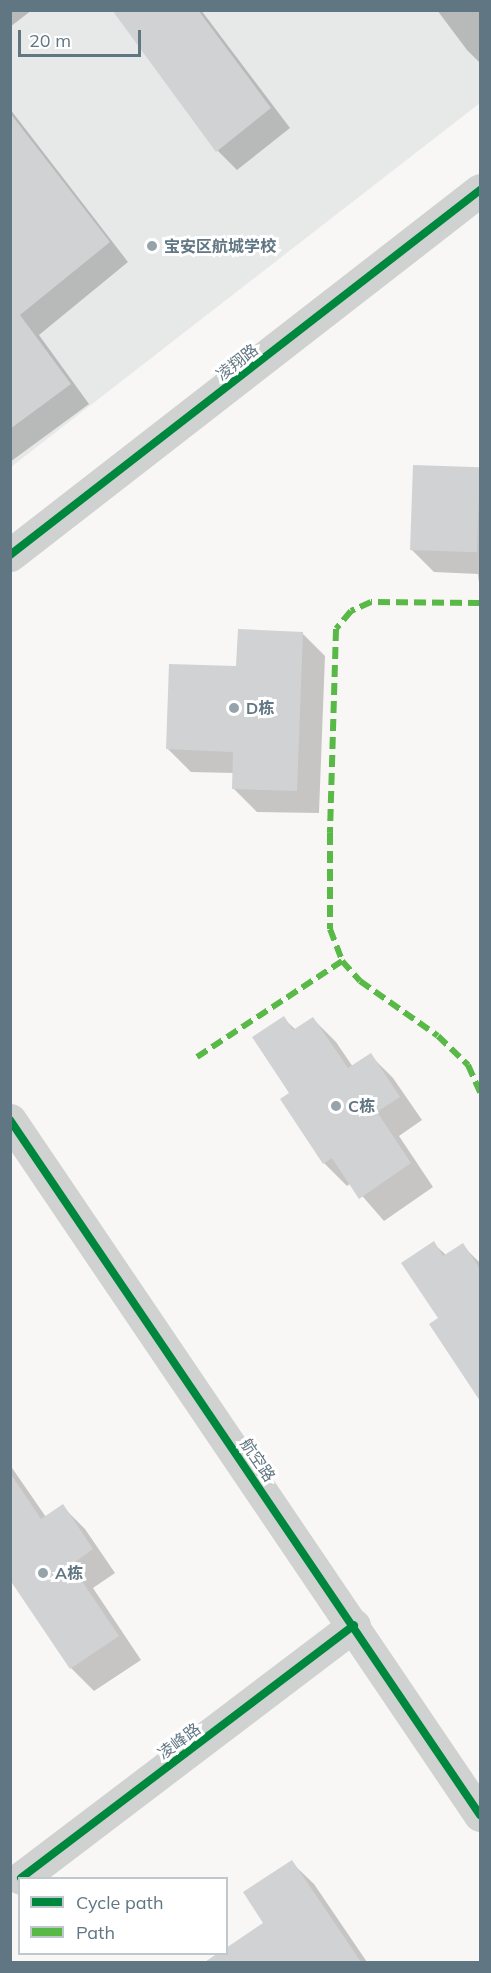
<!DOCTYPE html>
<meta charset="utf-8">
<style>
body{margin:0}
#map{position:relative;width:491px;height:1973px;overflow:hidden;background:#f8f7f6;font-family:Mulish,"Noto Sans SC",sans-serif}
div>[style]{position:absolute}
.built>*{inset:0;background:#e7e9e9}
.shadow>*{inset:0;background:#0003}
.building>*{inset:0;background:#d1d2d3;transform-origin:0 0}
.minor>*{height:33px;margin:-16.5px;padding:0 16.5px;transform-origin:16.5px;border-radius:16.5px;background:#d0d1d1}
.quiet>*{height:6px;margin-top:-3px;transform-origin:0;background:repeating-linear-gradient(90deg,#58b947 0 12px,transparent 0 18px)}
.cycleway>*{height:8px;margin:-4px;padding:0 4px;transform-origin:4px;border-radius:4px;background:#00873e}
.dots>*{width:16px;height:16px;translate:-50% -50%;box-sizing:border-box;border:3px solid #fff;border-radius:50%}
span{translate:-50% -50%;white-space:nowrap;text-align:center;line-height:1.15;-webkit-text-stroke:6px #fff;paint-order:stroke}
.poi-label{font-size:16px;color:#617683;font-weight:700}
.left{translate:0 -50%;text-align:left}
.street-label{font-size:16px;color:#617683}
.frame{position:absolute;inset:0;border:12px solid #617683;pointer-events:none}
.legend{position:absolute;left:18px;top:1877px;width:210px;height:78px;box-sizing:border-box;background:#fff;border:2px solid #c0c8cd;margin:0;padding:8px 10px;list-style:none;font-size:18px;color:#617683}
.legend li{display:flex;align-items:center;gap:12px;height:30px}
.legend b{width:30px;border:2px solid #c0c8cd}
.scale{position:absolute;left:18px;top:30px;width:123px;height:27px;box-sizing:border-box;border:3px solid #617683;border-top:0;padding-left:8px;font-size:18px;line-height:21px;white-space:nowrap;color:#617683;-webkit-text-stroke:4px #fff;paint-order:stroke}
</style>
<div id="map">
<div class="built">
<div style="clip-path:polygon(11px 11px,480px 11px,480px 103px,11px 467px)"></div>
</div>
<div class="shadow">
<div style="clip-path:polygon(10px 10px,32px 10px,10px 27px)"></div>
<div style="clip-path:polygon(114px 10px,201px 10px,290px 128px,237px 170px,218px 151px)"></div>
<div style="clip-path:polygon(437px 10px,480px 10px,480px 63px,467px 50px)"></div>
<div style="clip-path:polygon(10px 109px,128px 262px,39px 335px,89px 404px,10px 462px)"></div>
<div style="clip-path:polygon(415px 466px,480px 469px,480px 592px,478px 574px,434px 572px,411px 549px)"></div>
<div style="clip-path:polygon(302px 633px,325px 656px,319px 813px,257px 812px,234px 789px,234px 773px,191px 772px,168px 749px,238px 668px)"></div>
<div style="clip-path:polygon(283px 1018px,296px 1030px,313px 1019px,336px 1042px,353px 1067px,370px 1055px,393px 1078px,422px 1120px,399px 1136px,433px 1187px,384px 1221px,351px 1183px,347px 1186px,324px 1163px,291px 1093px)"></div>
<div style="clip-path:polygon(433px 1243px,446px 1255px,462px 1245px,480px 1263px,480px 1395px,440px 1319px)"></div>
<div style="clip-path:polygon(10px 1465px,46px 1517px,62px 1506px,85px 1529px,115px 1573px,93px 1588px,141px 1660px,94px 1691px,71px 1668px,10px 1578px)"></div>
<div style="clip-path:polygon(291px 1862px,314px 1884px,367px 1962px,208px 1962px,226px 1954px,266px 1923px)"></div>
</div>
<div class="building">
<div style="clip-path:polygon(112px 10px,198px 10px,271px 108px,216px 152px)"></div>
<div style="clip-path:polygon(10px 113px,110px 242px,20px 315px,71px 384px,10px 429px)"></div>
<div style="left:413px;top:465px;width:67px;height:85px;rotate:2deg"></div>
<div style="clip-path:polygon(238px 629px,303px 632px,297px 791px,232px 789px,233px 752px,166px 749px,169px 664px,236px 666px)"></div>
<div style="clip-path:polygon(284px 1016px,293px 1030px,313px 1017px,348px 1068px,371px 1053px,400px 1097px,377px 1112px,411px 1163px,359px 1199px,332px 1158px,323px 1164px,280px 1099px,289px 1093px,252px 1037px)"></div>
<div style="clip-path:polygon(434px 1241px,443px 1256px,463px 1243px,480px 1269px,480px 1401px,429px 1324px,438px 1318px,401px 1263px)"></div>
<div style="clip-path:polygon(10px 1473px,41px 1519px,63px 1504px,93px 1549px,71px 1565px,119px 1636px,70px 1669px,10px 1580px)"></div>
<div style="clip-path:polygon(292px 1860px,361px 1962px,205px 1962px,218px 1953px,226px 1953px,226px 1948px,263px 1923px,243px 1892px)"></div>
</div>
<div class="minor">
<div style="left:10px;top:555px;width:595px;rotate:-37.83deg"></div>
<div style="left:10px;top:1120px;width:839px;rotate:55.93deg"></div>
<div style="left:21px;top:1878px;width:418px;rotate:-37.2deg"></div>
</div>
<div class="quiet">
<div style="left:480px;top:603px;width:109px;rotate:-179.5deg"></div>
<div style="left:371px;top:602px;width:22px;rotate:156deg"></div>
<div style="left:351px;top:611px;width:23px;rotate:130deg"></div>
<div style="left:336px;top:629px;width:204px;rotate:91.7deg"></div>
<div style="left:330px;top:833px;width:96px;rotate:90deg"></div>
<div style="left:330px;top:929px;width:34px;rotate:69deg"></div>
<div style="left:342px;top:961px;width:27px;rotate:48deg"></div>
<div style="left:360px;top:981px;width:95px;rotate:35.2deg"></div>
<div style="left:438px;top:1036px;width:42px;rotate:44deg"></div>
<div style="left:468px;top:1065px;width:30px;rotate:66deg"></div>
<div style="left:197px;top:1057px;width:174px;rotate:-33.5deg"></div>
</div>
<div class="cycleway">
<div style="left:10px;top:555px;width:595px;rotate:-37.83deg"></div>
<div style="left:10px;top:1120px;width:839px;rotate:55.93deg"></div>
<div style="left:21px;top:1878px;width:418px;rotate:-37.2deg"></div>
</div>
<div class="dots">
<div style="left:152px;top:246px;background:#96a3ab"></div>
<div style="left:234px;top:708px;background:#96a3ab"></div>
<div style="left:336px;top:1106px;background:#96a3ab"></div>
<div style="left:43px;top:1573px;background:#96a3ab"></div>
</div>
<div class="poi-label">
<span class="left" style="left:164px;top:246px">宝安区航城学校</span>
<span class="left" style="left:246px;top:708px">D栋</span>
<span class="left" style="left:348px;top:1106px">C栋</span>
<span class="left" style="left:55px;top:1573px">A栋</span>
</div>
<div class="street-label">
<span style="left:237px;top:362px;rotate:-38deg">凌翔路</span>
<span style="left:258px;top:1460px;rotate:56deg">航空路</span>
<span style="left:179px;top:1741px;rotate:-37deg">凌峰路</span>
</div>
<div class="frame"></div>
<ul class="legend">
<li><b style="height:8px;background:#00873e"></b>Cycle path</li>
<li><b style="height:8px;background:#58b947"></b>Path</li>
</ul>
<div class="scale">20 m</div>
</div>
